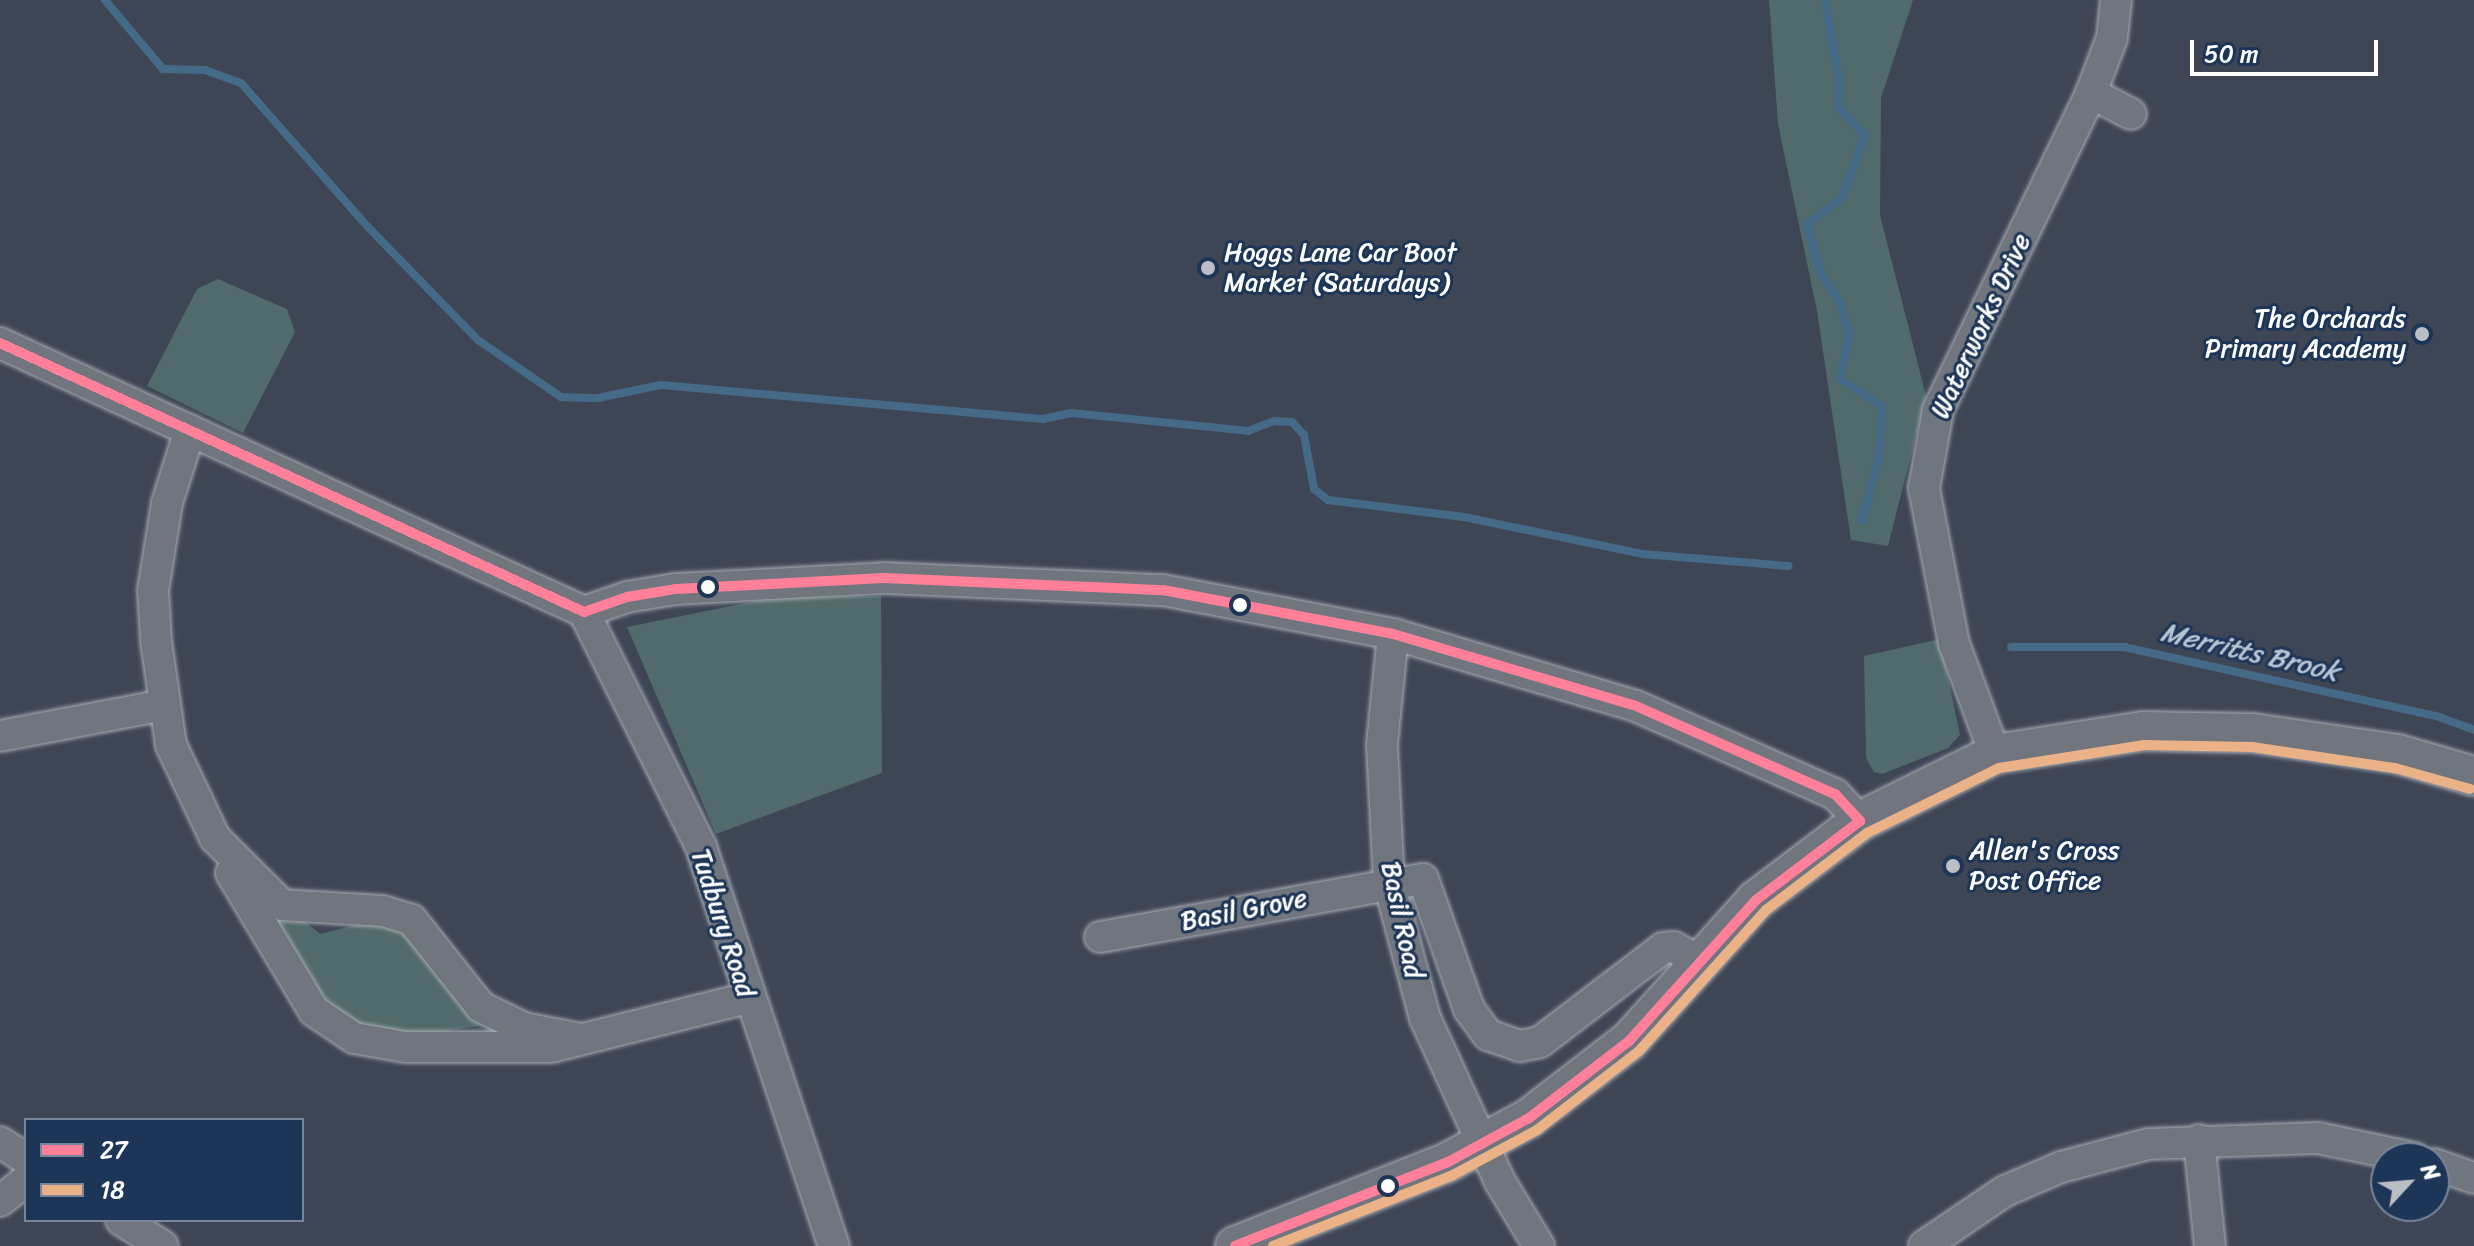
<!DOCTYPE html>
<style>
body{margin:0}
#map{position:relative;width:2474px;height:1246px;overflow:hidden;background:#3e4656;font-family:Sriracha,sans-serif}
div>[style]{position:absolute}
.green>*{inset:0;background:#516a6b}
.stream>*{height:8px;margin:-4px;padding:0 4px;transform-origin:4px;border-radius:4px;background:#446a87}
.roads{filter:drop-shadow(0 0 2px #a8acb3) drop-shadow(0 0 2px #a8acb3)}
.minor>*{height:30px;margin:-15px;padding:0 15px;transform-origin:15px;border-radius:15px;background:#70757e}
.tertiary>*{height:38px;margin:-19px;padding:0 19px;transform-origin:19px;border-radius:19px;background:#70757e}
.bus-1>*{height:10px;margin:-5px;padding:0 5px;transform-origin:5px;border-radius:5px;background:#ff8098}
.bus-2>*{height:10px;margin:-5px;padding:0 5px;transform-origin:5px;border-radius:5px;background:#ebb288}
.dots>*{width:22px;height:22px;translate:-50% -50%;box-sizing:border-box;border:4px solid #1d3557;border-radius:50%}
span{translate:-50% -50%;white-space:nowrap;text-align:center;line-height:1.15;-webkit-text-stroke:6px #1d3557;paint-order:stroke}
.poi-label{font-size:26px;color:#fff}
.left{translate:0 -50%;text-align:left}
.right{translate:-100% -50%;text-align:right}
.street-label{font-size:26px;color:#fff}
.water-label{font-size:28px;color:#b5c5d1;font-style:italic}
.legend{position:absolute;left:24px;top:1118px;width:280px;height:104px;box-sizing:border-box;background:#1d3557;border:2px solid #77869a;margin:0;padding:10px 14px;list-style:none;font-size:24px;color:#fff}
.legend li{display:flex;align-items:center;gap:16px;height:40px}
.legend b{width:40px;border:2px solid #77869a}
.north{position:absolute;left:2370px;top:1142px;width:80px;height:80px;box-sizing:border-box;background:#1d3557;border:2px solid #77869a;border-radius:50%;rotate:64deg;font-size:22px;font-weight:700;line-height:32px;text-align:center;color:#fff}
.north::after{content:'';display:block;margin:auto;width:28px;height:36px;background:#bbbec4;clip-path:polygon(50% 0,100% 100%,50% 72%,0 100%)}
.scale{position:absolute;left:2190px;top:40px;width:188px;height:36px;box-sizing:border-box;border:4px solid #fff;border-top:0;padding-left:10px;font-size:24px;line-height:28px;white-space:nowrap;color:#fff;-webkit-text-stroke:6px #1d3557;paint-order:stroke}
</style>
<div id="map">
<div class="green">
<div style="clip-path:polygon(1769px 0,1913px 0,1881px 98px,1880px 215px,1926px 396px,1888px 546px,1851px 540px,1817px 311px,1778px 124px)"></div>
<div style="clip-path:polygon(218px 279px,287px 309px,295px 332px,243px 433px,147px 386px,197px 289px)"></div>
<div style="clip-path:polygon(881px 596px,882px 773px,716px 834px,627px 627px,775px 597px)"></div>
<div style="clip-path:polygon(1940px 639px,1960px 735px,1948px 748px,1882px 774px,1874px 772px,1866px 758px,1864px 656px)"></div>
<div style="clip-path:polygon(277px 921px,305px 922px,320px 934px,371px 921px,415px 935px,484px 1025px,435px 1033px,358px 1034px,318px 1003px)"></div>
</div>
<div class="stream">
<div style="left:105px;top:0;width:90px;rotate:50deg"></div>
<div style="left:163px;top:69px;width:42px;rotate:1.4deg"></div>
<div style="left:205px;top:70px;width:38px;rotate:20deg"></div>
<div style="left:241px;top:83px;width:192px;rotate:48.6deg"></div>
<div style="left:368px;top:227px;width:158px;rotate:45.8deg"></div>
<div style="left:478px;top:340px;width:101px;rotate:34.5deg"></div>
<div style="left:561px;top:397px;width:37px;rotate:2deg"></div>
<div style="left:598px;top:398px;width:64px;rotate:-11.7deg"></div>
<div style="left:661px;top:385px;width:384px;rotate:5.1deg"></div>
<div style="left:1043px;top:419px;width:30px;rotate:-12deg"></div>
<div style="left:1072px;top:413px;width:177px;rotate:5.8deg"></div>
<div style="left:1248px;top:431px;width:28px;rotate:-21deg"></div>
<div style="left:1274px;top:421px;width:18px;rotate:3deg"></div>
<div style="left:1292px;top:422px;width:18px;rotate:47deg"></div>
<div style="left:1304px;top:435px;width:55px;rotate:79.5deg"></div>
<div style="left:1314px;top:489px;width:18px;rotate:38deg"></div>
<div style="left:1328px;top:500px;width:137px;rotate:7.1deg"></div>
<div style="left:1464px;top:517px;width:182px;rotate:11.7deg"></div>
<div style="left:1642px;top:554px;width:147px;rotate:4.7deg"></div>
<div style="left:1825px;top:0;width:80px;rotate:80deg"></div>
<div style="left:1839px;top:79px;width:28px;rotate:92deg"></div>
<div style="left:1838px;top:107px;width:39px;rotate:46deg"></div>
<div style="left:1865px;top:135px;width:67px;rotate:110.1deg"></div>
<div style="left:1842px;top:198px;width:44px;rotate:143.4deg"></div>
<div style="left:1807px;top:224px;width:49px;rotate:74.5deg"></div>
<div style="left:1820px;top:271px;width:36px;rotate:58deg"></div>
<div style="left:1839px;top:301px;width:34px;rotate:73deg"></div>
<div style="left:1849px;top:334px;width:46px;rotate:101.3deg"></div>
<div style="left:1840px;top:379px;width:50px;rotate:32.7deg"></div>
<div style="left:1882px;top:406px;width:51px;rotate:93.4deg"></div>
<div style="left:1879px;top:457px;width:66px;rotate:104.9deg"></div>
<div style="left:2011px;top:647px;width:113px"></div>
<div style="left:2124px;top:647px;width:323px;rotate:12.5deg"></div>
<div style="left:2439px;top:717px;width:37px;rotate:20deg"></div>
</div>
<div class="roads">
<div class="minor">
<div style="left:2091px;top:93px;width:45px;rotate:27.7deg"></div>
<div style="left:0;top:343px;width:643px;rotate:24.73deg"></div>
<div style="left:584px;top:612px;width:46px;rotate:-19.2deg"></div>
<div style="left:627px;top:597px;width:50px;rotate:-9.3deg"></div>
<div style="left:676px;top:589px;width:208px;rotate:-3deg"></div>
<div style="left:884px;top:578px;width:279px;rotate:2.5deg"></div>
<div style="left:1163px;top:590px;width:234px;rotate:10.8deg"></div>
<div style="left:1393px;top:634px;width:253px;rotate:16.5deg"></div>
<div style="left:1636px;top:706px;width:218px;rotate:23.9deg"></div>
<div style="left:1835px;top:794px;width:37px;rotate:47deg"></div>
<div style="left:190px;top:430px;width:77px;rotate:107.5deg"></div>
<div style="left:167px;top:503px;width:88px;rotate:99.1deg"></div>
<div style="left:153px;top:590px;width:51px;rotate:86.6deg"></div>
<div style="left:156px;top:641px;width:105px;rotate:81.8deg"></div>
<div style="left:171px;top:745px;width:103px;rotate:64.7deg"></div>
<div style="left:215px;top:838px;width:95px;rotate:45deg"></div>
<div style="left:282px;top:905px;width:101px;rotate:3.4deg"></div>
<div style="left:383px;top:911px;width:30px;rotate:17deg"></div>
<div style="left:412px;top:920px;width:111px;rotate:51.6deg"></div>
<div style="left:481px;top:1007px;width:48px;rotate:26deg"></div>
<div style="left:524px;top:1028px;width:58px;rotate:10.9deg"></div>
<div style="left:584px;top:612px;width:263px;rotate:63.5deg"></div>
<div style="left:701px;top:847px;width:421px;rotate:71.6deg"></div>
<div style="left:1393px;top:634px;width:112px;rotate:95.7deg"></div>
<div style="left:1382px;top:745px;width:138px;rotate:87.1deg"></div>
<div style="left:1389px;top:883px;width:140px;rotate:75.1deg"></div>
<div style="left:1425px;top:1018px;width:178px;rotate:65.4deg"></div>
<div style="left:1499px;top:1180px;width:77px;rotate:58.8deg"></div>
<div style="left:0;top:736px;width:167px;rotate:-10.7deg"></div>
<div style="left:1995px;top:754px;width:117px;rotate:-110.4deg"></div>
<div style="left:1954px;top:644px;width:159px;rotate:-100.9deg"></div>
<div style="left:1924px;top:488px;width:79px;rotate:-79.8deg"></div>
<div style="left:1938px;top:410px;width:352px;rotate:-64.2deg"></div>
<div style="left:2091px;top:93px;width:59px;rotate:-69.1deg"></div>
<div style="left:2112px;top:38px;width:38px;rotate:-84deg"></div>
<div style="left:231px;top:873px;width:161px;rotate:59deg"></div>
<div style="left:314px;top:1011px;width:48px;rotate:34deg"></div>
<div style="left:354px;top:1038px;width:52px;rotate:10deg"></div>
<div style="left:405px;top:1047px;width:146px"></div>
<div style="left:551px;top:1047px;width:203px;rotate:-14deg"></div>
<div style="left:1100px;top:937px;width:328px;rotate:-10.2deg"></div>
<div style="left:1423px;top:879px;width:138px;rotate:70.5deg"></div>
<div style="left:1469px;top:1009px;width:32px;rotate:54deg"></div>
<div style="left:1488px;top:1035px;width:34px;rotate:19deg"></div>
<div style="left:1520px;top:1046px;width:20px;rotate:-11deg"></div>
<div style="left:1540px;top:1042px;width:155px;rotate:-37.4deg"></div>
<div style="left:1663px;top:948px;width:11px;rotate:-5deg"></div>
<div style="left:1674px;top:947px;width:30px;rotate:30deg"></div>
<div style="left:2199px;top:1140px;width:107px;rotate:84.1deg"></div>
<div style="left:0;top:1142px;width:31px;rotate:33deg"></div>
<div style="left:2434px;top:1164px;width:42px;rotate:19.3deg"></div>
<div style="left:0;top:1201px;width:33px;rotate:-38deg"></div>
<div style="left:121px;top:1220px;width:49px;rotate:31.8deg"></div>
<div style="left:1924px;top:1246px;width:98px;rotate:-34.2deg"></div>
<div style="left:2005px;top:1191px;width:61px;rotate:-23.2deg"></div>
<div style="left:2061px;top:1167px;width:90px;rotate:-14.8deg"></div>
<div style="left:2148px;top:1144px;width:170px;rotate:-2deg"></div>
<div style="left:2318px;top:1138px;width:99px;rotate:11.7deg"></div>
</div>
<div class="tertiary">
<div style="left:1235px;top:1246px;width:229px;rotate:-21.5deg"></div>
<div style="left:1448px;top:1162px;width:92px;rotate:-28.5deg"></div>
<div style="left:1529px;top:1118px;width:126px;rotate:-37.6deg"></div>
<div style="left:1629px;top:1041px;width:190px;rotate:-48deg"></div>
<div style="left:1756px;top:900px;width:131px;rotate:-37.2deg"></div>
<div style="left:1860px;top:821px;width:151px;rotate:-26.4deg"></div>
<div style="left:1995px;top:754px;width:150px;rotate:-8.8deg"></div>
<div style="left:2143px;top:731px;width:110px;rotate:1deg"></div>
<div style="left:2253px;top:733px;width:147px;rotate:8.2deg"></div>
<div style="left:2398px;top:754px;width:79px;rotate:16.1deg"></div>
</div>
</div>
<div class="bus-1">
<div style="left:0;top:343px;width:643px;rotate:24.73deg"></div>
<div style="left:584px;top:612px;width:46px;rotate:-19.2deg"></div>
<div style="left:627px;top:597px;width:50px;rotate:-9.3deg"></div>
<div style="left:676px;top:589px;width:208px;rotate:-3deg"></div>
<div style="left:884px;top:578px;width:279px;rotate:2.5deg"></div>
<div style="left:1163px;top:590px;width:234px;rotate:10.8deg"></div>
<div style="left:1393px;top:634px;width:253px;rotate:16.5deg"></div>
<div style="left:1636px;top:706px;width:218px;rotate:23.9deg"></div>
<div style="left:1835px;top:794px;width:37px;rotate:47deg"></div>
<div style="left:1860px;top:821px;width:131px;rotate:142.8deg"></div>
<div style="left:1756px;top:900px;width:190px;rotate:132deg"></div>
<div style="left:1629px;top:1041px;width:126px;rotate:142.4deg"></div>
<div style="left:1529px;top:1118px;width:92px;rotate:151.5deg"></div>
<div style="left:1448px;top:1162px;width:229px;rotate:158.5deg"></div>
</div>
<div class="bus-2">
<div style="left:1273px;top:1246px;width:193px;rotate:-21.5deg"></div>
<div style="left:1453px;top:1175px;width:95px;rotate:-28.2deg"></div>
<div style="left:1537px;top:1130px;width:129px;rotate:-37.8deg"></div>
<div style="left:1639px;top:1051px;width:190px;rotate:-48deg"></div>
<div style="left:1766px;top:910px;width:127px;rotate:-37.3deg"></div>
<div style="left:1867px;top:833px;width:147px;rotate:-26.2deg"></div>
<div style="left:1999px;top:768px;width:147px;rotate:-9deg"></div>
<div style="left:2144px;top:745px;width:108px;rotate:1.1deg"></div>
<div style="left:2252px;top:747px;width:145px;rotate:8.4deg"></div>
<div style="left:2395px;top:768px;width:78px;rotate:15.6deg"></div>
</div>
<div class="dots">
<div style="left:1208px;top:268px;background:#bbbec4"></div>
<div style="left:2422px;top:334px;background:#bbbec4"></div>
<div style="left:708px;top:587px;background:#fff"></div>
<div style="left:1240px;top:605px;background:#fff"></div>
<div style="left:1953px;top:866px;background:#bbbec4"></div>
<div style="left:1388px;top:1186px;background:#fff"></div>
</div>
<div class="poi-label">
<span class="left" style="left:1224px;top:268px">Hoggs Lane Car Boot<br>Market (Saturdays)</span>
<span class="right" style="left:2406px;top:334px">The Orchards<br>Primary Academy</span>
<span class="left" style="left:1969px;top:866px">Allen's Cross<br>Post Office</span>
</div>
<div class="street-label">
<span style="left:1981px;top:326px;rotate:-65deg">Waterworks Drive</span>
<span style="left:1244px;top:910px;rotate:-11deg">Basil Grove</span>
<span style="left:1402px;top:920px;rotate:78deg">Basil Road</span>
<span style="left:723px;top:923px;rotate:72deg">Tudbury Road</span>
</div>
<div class="water-label">
<span style="left:2250px;top:652px;rotate:13deg">Merritts Brook</span>
</div>
<ul class="legend">
<li><b style="height:10px;background:#ff8098"></b>27</li>
<li><b style="height:10px;background:#ebb288"></b>18</li>
</ul>
<div class="north">N</div>
<div class="scale">50 m</div>
</div>
